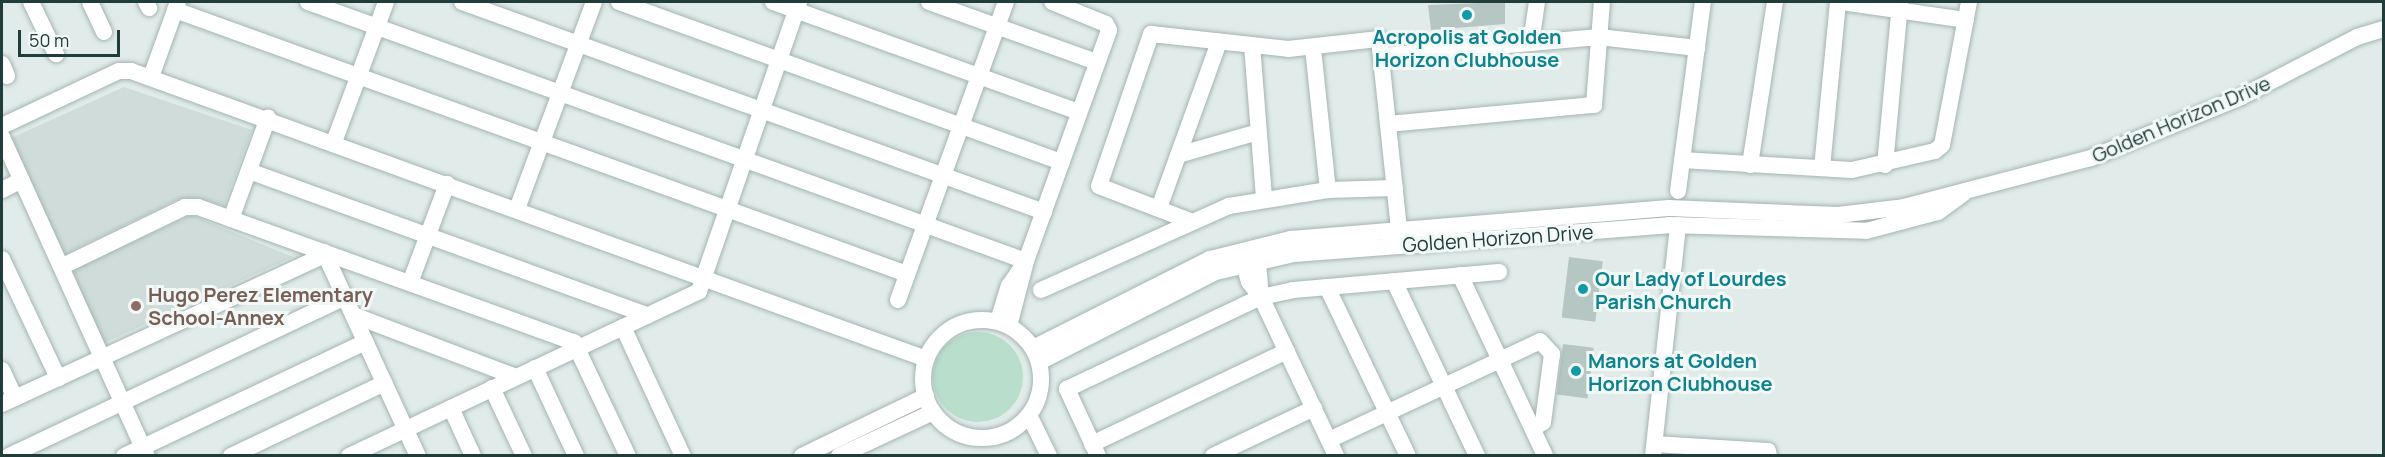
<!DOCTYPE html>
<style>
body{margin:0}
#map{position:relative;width:2385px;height:457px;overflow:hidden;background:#e1ecea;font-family:Manrope,sans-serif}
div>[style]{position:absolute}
.built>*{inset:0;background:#cfdcd9}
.green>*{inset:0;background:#b9decb}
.round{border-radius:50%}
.building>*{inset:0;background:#b6c7c3;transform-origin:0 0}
.roads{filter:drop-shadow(0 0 2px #a3b4b2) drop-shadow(0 0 2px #a3b4b2)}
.minor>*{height:16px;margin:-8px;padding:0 8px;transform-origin:8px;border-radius:8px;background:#fff}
.minor>.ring{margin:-8px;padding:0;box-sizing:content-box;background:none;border:16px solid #fff;border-radius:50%}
.dots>*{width:16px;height:16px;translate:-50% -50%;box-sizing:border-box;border:3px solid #f1f8f6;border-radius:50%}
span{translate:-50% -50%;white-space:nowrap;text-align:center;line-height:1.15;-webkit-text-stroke:6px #f1f8f6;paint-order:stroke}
.culture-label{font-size:20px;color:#0d838f;font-weight:700}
.left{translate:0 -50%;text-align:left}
.street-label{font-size:20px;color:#203d3c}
.education-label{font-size:20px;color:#785e54;font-weight:700}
.frame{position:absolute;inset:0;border:3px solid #203d3c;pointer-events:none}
.scale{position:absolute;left:18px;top:30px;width:102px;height:27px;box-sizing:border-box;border:3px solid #203d3c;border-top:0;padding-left:8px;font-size:18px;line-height:21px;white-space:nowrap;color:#203d3c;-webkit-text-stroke:4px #f1f8f6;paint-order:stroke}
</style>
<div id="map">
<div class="built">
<div style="clip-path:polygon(124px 87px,252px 130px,224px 206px,199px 198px,179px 199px,65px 254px,9px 139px)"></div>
<div style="clip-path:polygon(191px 215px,293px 257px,104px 343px,72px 270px)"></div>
</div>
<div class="green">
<div class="round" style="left:933px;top:332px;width:90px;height:90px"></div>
</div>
<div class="building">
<div style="clip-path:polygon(1505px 2px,1505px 24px,1431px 30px,1428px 5px)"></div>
<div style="left:1569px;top:257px;width:34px;height:61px;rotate:7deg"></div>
<div style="left:1563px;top:344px;width:31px;height:51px;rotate:7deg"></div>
</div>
<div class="roads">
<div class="minor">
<div style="left:31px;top:2px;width:58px;rotate:64.3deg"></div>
<div style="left:90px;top:2px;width:33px;rotate:65deg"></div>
<div style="left:146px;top:2px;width:7px;rotate:63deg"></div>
<div style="left:308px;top:2px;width:763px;rotate:19.84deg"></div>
<div style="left:462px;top:2px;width:619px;rotate:19.84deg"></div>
<div style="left:619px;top:2px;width:471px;rotate:19.9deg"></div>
<div style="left:773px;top:2px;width:325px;rotate:19.8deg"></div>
<div style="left:929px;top:2px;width:178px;rotate:19.7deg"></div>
<div style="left:1841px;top:2px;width:126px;rotate:8.2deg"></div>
<div style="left:175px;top:10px;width:778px;rotate:19.83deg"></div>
<div style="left:1531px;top:43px;width:41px;rotate:-81.7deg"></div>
<div style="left:1252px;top:45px;width:154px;rotate:85.5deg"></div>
<div style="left:1313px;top:48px;width:143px;rotate:84deg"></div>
<div style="left:1382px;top:56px;width:218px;rotate:-5deg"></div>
<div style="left:1599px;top:37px;width:99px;rotate:6.4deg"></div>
<div style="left:2px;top:64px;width:13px;rotate:67deg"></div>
<div style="left:151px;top:77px;width:80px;rotate:-70.2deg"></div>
<div style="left:1388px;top:124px;width:207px;rotate:-5.3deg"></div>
<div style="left:1594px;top:105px;width:103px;rotate:-85.6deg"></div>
<div style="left:2px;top:126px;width:129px;rotate:-25.2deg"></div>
<div style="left:119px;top:71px;width:12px"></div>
<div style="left:131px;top:71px;width:846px;rotate:19.91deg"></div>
<div style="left:2px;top:137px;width:350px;rotate:65.6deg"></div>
<div style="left:334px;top:142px;width:149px;rotate:-69.6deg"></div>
<div style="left:1178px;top:155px;width:83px;rotate:-16deg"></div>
<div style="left:1682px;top:160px;width:170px;rotate:3.4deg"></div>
<div style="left:1852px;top:170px;width:85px;rotate:-12.9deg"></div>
<div style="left:1935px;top:151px;width:9px;rotate:-41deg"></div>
<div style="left:1942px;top:145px;width:146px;rotate:-79.3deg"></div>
<div style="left:1750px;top:165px;width:165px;rotate:-81.3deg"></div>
<div style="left:1885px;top:165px;width:164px;rotate:-84.7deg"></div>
<div style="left:1822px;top:168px;width:167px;rotate:-84.5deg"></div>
<div style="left:249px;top:171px;width:423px;rotate:19.9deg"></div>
<div style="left:2px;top:190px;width:22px;rotate:-27deg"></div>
<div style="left:1678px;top:191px;width:191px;rotate:-82.5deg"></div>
<div style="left:1159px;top:208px;width:177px;rotate:-70.1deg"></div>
<div style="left:517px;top:209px;width:221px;rotate:-69.6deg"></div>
<div style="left:231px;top:219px;width:108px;rotate:-69.9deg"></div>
<div style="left:1190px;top:221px;width:97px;rotate:-159deg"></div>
<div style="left:1099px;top:186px;width:161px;rotate:-71.1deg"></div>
<div style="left:1151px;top:34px;width:138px;rotate:6.2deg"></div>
<div style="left:1288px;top:49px;width:92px;rotate:-6.3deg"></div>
<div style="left:1379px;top:39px;width:200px;rotate:84deg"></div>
<div style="left:1257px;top:251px;width:46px;rotate:85deg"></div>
<div style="left:324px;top:252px;width:225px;rotate:65.3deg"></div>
<div style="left:1241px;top:254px;width:29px;rotate:74deg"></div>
<div style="left:1249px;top:282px;width:19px;rotate:51deg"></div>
<div style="left:1261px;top:297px;width:176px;rotate:64.7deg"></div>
<div style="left:2px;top:259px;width:132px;rotate:64.8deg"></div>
<div style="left:63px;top:266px;width:136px;rotate:-25.8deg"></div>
<div style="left:185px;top:207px;width:13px"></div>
<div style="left:198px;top:207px;width:400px;rotate:19.8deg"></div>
<div style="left:574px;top:342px;width:126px;rotate:64.7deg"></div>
<div style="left:1460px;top:275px;width:200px;rotate:64.8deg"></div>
<div style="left:1394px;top:281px;width:194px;rotate:64.6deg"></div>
<div style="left:410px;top:283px;width:106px;rotate:-69.5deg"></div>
<div style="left:1327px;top:287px;width:187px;rotate:64.4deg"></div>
<div style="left:1041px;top:290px;width:206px;rotate:-24.1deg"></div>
<div style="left:1229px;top:206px;width:100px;rotate:-9.2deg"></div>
<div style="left:1328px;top:190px;width:67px;rotate:-1.7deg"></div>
<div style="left:898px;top:300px;width:317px;rotate:-70.1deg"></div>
<div style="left:353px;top:315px;width:174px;rotate:20.8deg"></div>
<div class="ring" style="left:923px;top:320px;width:102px;height:102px"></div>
<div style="left:998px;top:321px;width:37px;rotate:-73deg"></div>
<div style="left:1009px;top:286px;width:23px;rotate:-56deg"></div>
<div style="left:1009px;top:326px;width:67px;rotate:-75.3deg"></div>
<div style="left:1026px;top:261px;width:245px;rotate:-70.2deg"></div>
<div style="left:1109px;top:30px;width:7px;rotate:-117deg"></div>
<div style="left:1106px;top:24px;width:58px;rotate:-157.8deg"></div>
<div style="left:623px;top:327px;width:142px;rotate:65.1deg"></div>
<div style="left:1033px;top:348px;width:198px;rotate:-26.7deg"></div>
<div style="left:1210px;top:259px;width:83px;rotate:-13.9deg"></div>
<div style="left:1291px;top:239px;width:379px;rotate:-4.7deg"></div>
<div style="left:1669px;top:208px;width:169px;rotate:2.4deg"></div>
<div style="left:1838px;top:215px;width:66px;rotate:-6.9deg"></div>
<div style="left:1904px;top:207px;width:193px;rotate:-14.7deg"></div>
<div style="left:2091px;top:158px;width:162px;rotate:-22.1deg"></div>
<div style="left:2241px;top:97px;width:131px;rotate:-27.3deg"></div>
<div style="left:2357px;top:37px;width:28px;rotate:-17deg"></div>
<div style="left:1039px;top:362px;width:199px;rotate:-27deg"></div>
<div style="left:1216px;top:272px;width:80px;rotate:-13deg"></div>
<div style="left:1294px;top:254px;width:376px;rotate:-4.4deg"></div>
<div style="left:1669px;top:225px;width:197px;rotate:1.7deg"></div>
<div style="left:1866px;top:231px;width:74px;rotate:-14.8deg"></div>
<div style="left:1938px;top:212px;width:31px;rotate:-36deg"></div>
<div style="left:535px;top:368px;width:97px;rotate:65deg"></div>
<div style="left:2px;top:370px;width:31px;rotate:65deg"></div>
<div style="left:492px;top:388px;width:75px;rotate:64.8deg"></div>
<div style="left:2px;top:404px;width:356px;rotate:-24.8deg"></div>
<div style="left:451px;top:408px;width:53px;rotate:65.4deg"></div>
<div style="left:1029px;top:415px;width:46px;rotate:64deg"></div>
<div style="left:1329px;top:440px;width:233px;rotate:-25.1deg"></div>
<div style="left:1540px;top:341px;width:18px;rotate:47deg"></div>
<div style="left:1552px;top:354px;width:69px;rotate:97.5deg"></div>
<div style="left:1543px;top:422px;width:12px;rotate:145deg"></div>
<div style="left:1092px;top:444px;width:216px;rotate:-25.5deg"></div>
<div style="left:1655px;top:444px;width:113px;rotate:3.5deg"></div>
<div style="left:1768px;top:451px;width:5px;rotate:79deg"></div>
<div style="left:9px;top:456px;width:372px;rotate:-25.3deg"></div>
<div style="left:124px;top:456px;width:267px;rotate:-25.3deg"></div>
<div style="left:231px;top:456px;width:170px;rotate:-25.4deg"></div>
<div style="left:349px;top:456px;width:387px;rotate:-25.2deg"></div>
<div style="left:699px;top:291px;width:306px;rotate:-70.9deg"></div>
<div style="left:802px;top:456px;width:138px;rotate:-25.8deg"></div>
<div style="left:839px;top:456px;width:104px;rotate:-25.1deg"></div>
<div style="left:1098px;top:456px;width:74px;rotate:-114.8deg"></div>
<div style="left:1067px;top:389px;width:215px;rotate:-25.4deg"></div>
<div style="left:1261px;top:297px;width:33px;rotate:-12deg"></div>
<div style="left:1293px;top:290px;width:207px;rotate:-5deg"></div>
<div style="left:1213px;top:456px;width:112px;rotate:-25.4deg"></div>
<div style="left:1653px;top:456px;width:232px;rotate:-83.8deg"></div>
</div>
</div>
<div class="dots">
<div style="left:1467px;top:15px;background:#0f9aa8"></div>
<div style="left:1583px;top:289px;background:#0f9aa8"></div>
<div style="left:136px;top:306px;background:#8d6e63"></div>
<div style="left:1576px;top:371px;background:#0f9aa8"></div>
</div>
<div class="culture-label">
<span style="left:1467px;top:48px">Acropolis at Golden<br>Horizon Clubhouse</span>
<span class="left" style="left:1595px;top:290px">Our Lady of Lourdes<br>Parish Church</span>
<span class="left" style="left:1588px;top:372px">Manors at Golden<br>Horizon Clubhouse</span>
</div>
<div class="street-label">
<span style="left:2181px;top:119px;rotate:-23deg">Golden Horizon Drive</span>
<span style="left:1498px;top:238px;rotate:-4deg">Golden Horizon Drive</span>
</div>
<div class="education-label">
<span class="left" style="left:148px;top:306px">Hugo Perez Elementary<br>School-Annex</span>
</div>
<div class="frame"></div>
<div class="scale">50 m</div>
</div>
